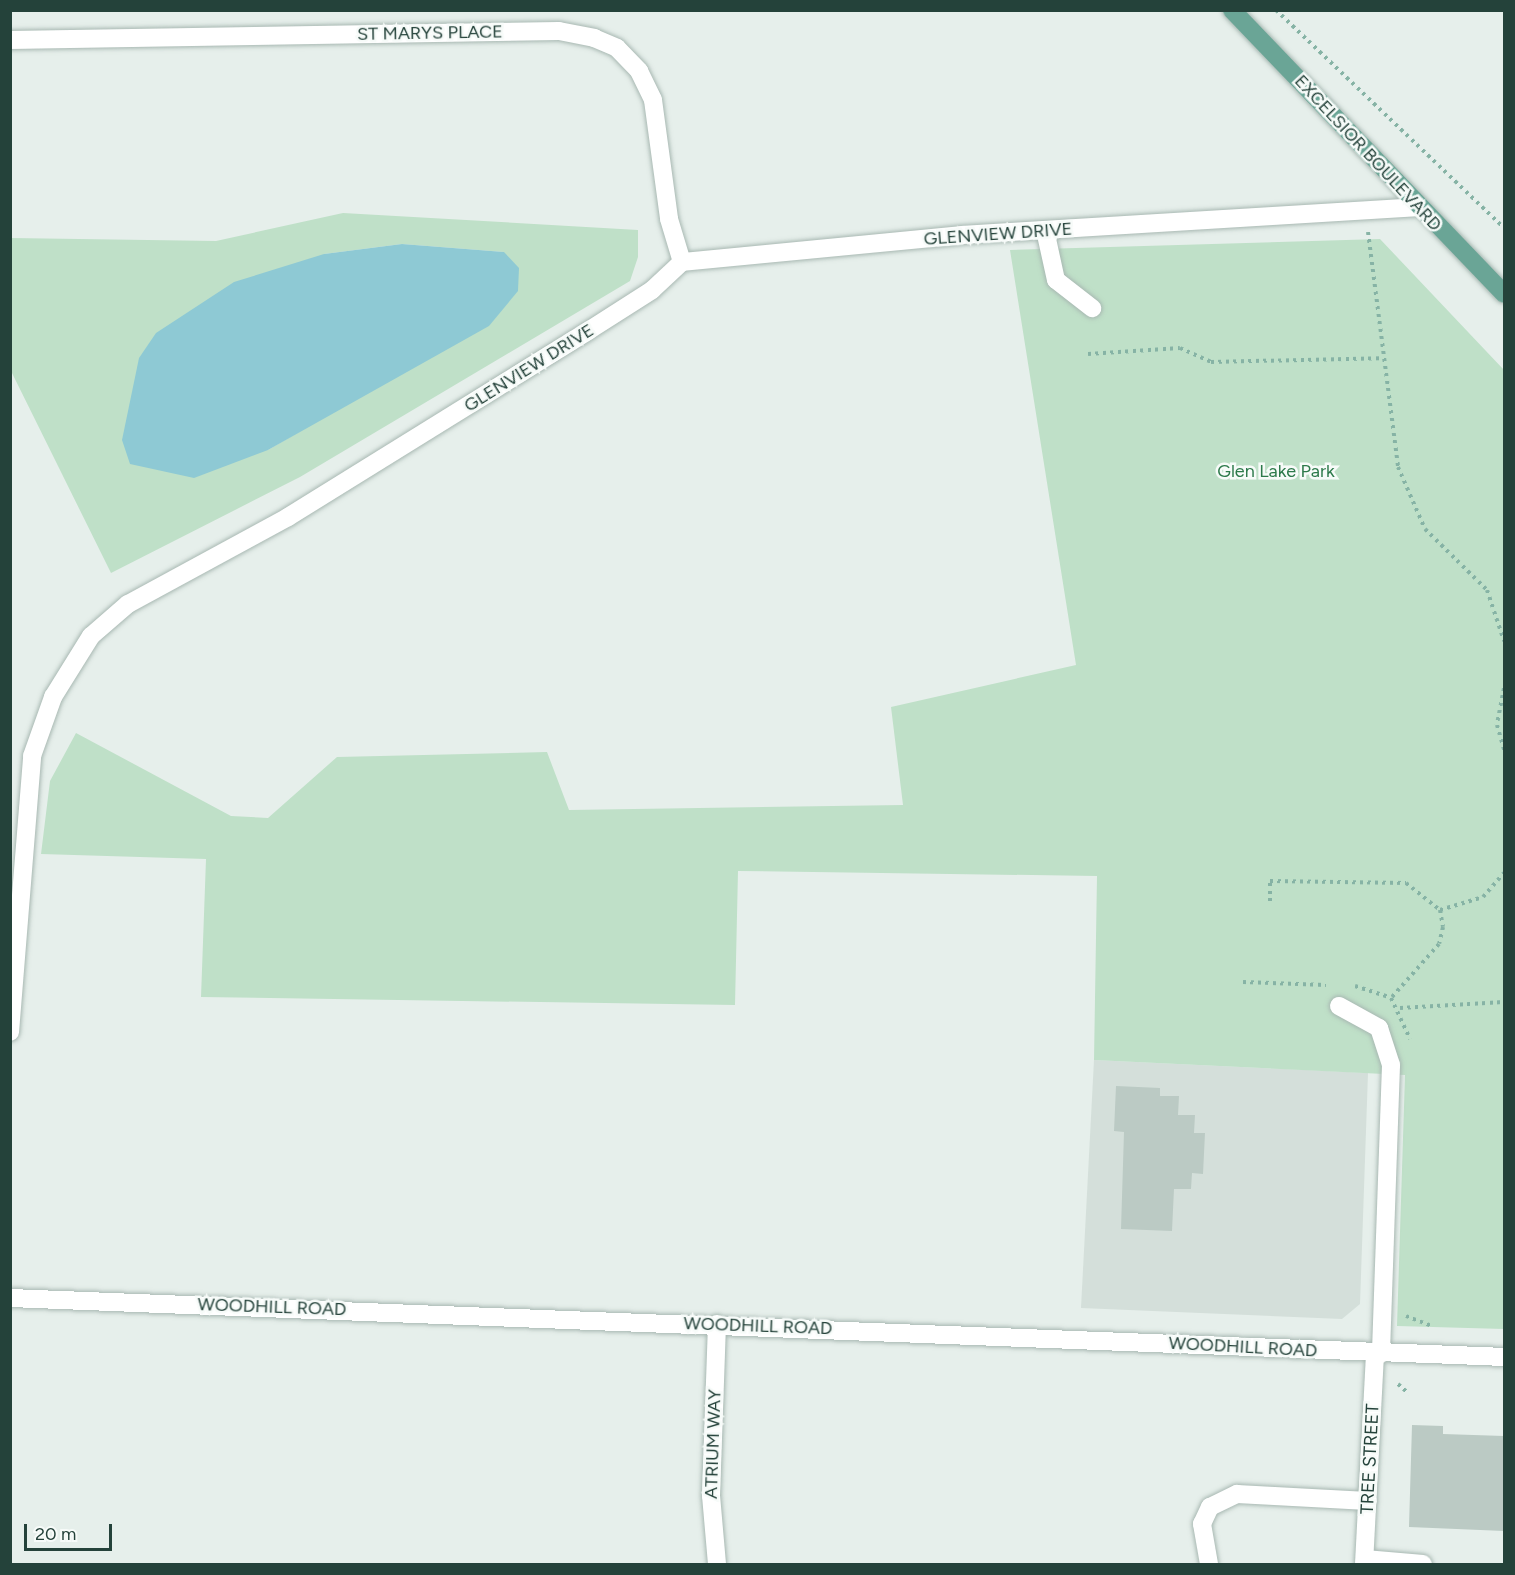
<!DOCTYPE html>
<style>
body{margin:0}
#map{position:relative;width:1515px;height:1575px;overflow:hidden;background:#e6efeb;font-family:Figtree,sans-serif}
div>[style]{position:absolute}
.built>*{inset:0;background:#d4dfda}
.green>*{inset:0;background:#bfe0c8}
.water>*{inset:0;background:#8ec9d4}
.building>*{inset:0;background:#bbcac4}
.path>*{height:4px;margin-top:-2px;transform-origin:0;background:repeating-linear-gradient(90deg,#86b3a5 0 3px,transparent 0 7.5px)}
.roads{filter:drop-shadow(0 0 2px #a8b8b2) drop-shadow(0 0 2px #a8b8b2)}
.minor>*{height:18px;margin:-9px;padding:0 9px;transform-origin:9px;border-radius:9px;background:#fff}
.major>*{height:18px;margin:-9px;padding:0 9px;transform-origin:9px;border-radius:9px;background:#6aa596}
span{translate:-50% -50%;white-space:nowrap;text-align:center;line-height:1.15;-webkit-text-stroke:5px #f7fbf9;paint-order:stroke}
.street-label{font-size:18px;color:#24423a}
.park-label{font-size:18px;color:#2d7a4b}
.frame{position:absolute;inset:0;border:12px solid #24423a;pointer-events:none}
.scale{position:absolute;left:24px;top:1524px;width:88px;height:27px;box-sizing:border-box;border:3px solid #24423a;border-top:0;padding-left:8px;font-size:18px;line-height:21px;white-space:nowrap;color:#24423a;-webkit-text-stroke:4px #f7fbf9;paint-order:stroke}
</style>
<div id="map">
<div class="built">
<div style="clip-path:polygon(1094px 1060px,1368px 1073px,1360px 1304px,1342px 1319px,1081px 1308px)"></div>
</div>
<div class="green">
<div style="clip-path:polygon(evenodd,343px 213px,638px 230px,638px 257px,630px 281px,300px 477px,111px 573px,11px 371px,11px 238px,216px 241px,343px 213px,402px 244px,504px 252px,309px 426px,268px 450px,324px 254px,402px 244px)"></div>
<div style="clip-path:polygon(1380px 239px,1504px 370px,1504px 1329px,1397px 1326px,1405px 1075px,1094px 1060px,1097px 876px,738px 871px,735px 1005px,201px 997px,206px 859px,41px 854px,50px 781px,76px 733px,231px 816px,268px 818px,337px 757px,547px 752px,569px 810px,903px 805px,891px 707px,1076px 665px,1010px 250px)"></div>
</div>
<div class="water">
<div style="clip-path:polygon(402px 244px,504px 252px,519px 268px,518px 291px,489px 326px,268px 450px,194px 478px,130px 464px,122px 440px,139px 358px,156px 333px,234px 282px,324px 254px)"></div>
</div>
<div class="building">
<div style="clip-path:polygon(1116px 1086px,1160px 1088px,1160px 1096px,1179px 1096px,1178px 1115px,1195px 1115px,1194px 1133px,1205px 1133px,1203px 1174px,1192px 1173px,1191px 1189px,1174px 1189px,1172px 1231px,1121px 1229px,1124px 1132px,1114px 1131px)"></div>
<div style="clip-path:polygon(1412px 1425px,1443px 1426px,1443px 1434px,1504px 1436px,1504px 1531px,1409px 1527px)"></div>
</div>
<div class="path">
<div style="left:1276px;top:10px;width:315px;rotate:43.7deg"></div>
<div style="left:1368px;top:232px;width:237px;rotate:82.7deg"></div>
<div style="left:1398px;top:467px;width:68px;rotate:66.5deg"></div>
<div style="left:1425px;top:529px;width:87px;rotate:44.5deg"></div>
<div style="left:1487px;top:590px;width:54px;rotate:71.6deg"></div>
<div style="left:1088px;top:354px;width:92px;rotate:-3.7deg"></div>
<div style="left:1180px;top:348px;width:34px;rotate:24deg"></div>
<div style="left:1211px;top:362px;width:170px;rotate:-1.3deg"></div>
<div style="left:1504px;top:688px;width:38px;rotate:101deg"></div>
<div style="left:1497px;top:725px;width:26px;rotate:74deg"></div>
<div style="left:1270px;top:901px;width:20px;rotate:-90deg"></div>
<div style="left:1270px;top:881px;width:136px;rotate:0.8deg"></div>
<div style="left:1406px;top:883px;width:43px;rotate:38.5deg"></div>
<div style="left:1440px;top:910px;width:17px;rotate:80deg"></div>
<div style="left:1443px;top:927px;width:17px;rotate:103deg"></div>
<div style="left:1439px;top:944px;width:72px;rotate:131.6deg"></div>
<div style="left:1440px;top:910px;width:45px;rotate:-16.8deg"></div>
<div style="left:1483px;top:897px;width:32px;rotate:-49deg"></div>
<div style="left:1243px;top:982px;width:83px;rotate:2.1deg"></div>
<div style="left:1355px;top:986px;width:38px;rotate:18deg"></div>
<div style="left:1391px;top:998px;width:45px;rotate:65.1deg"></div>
<div style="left:1400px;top:1008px;width:104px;rotate:-3.3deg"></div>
<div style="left:1406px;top:1316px;width:28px;rotate:21deg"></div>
<div style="left:1398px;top:1384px;width:15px;rotate:42deg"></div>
</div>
<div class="roads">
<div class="minor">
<div style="left:10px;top:40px;width:549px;rotate:-0.94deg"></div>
<div style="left:559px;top:31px;width:36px;rotate:11deg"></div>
<div style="left:594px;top:38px;width:25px;rotate:23deg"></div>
<div style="left:617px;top:48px;width:32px;rotate:46deg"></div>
<div style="left:639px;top:71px;width:32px;rotate:64deg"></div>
<div style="left:653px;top:100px;width:120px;rotate:82.3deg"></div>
<div style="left:669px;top:219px;width:45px;rotate:73.2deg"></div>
<div style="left:1045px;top:230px;width:51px;rotate:77.6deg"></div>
<div style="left:1056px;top:280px;width:46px;rotate:37.9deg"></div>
<div style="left:1339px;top:1006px;width:46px;rotate:28.8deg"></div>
<div style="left:1379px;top:1028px;width:39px;rotate:72deg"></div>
<div style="left:1391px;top:1065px;width:289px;rotate:92deg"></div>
<div style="left:10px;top:1032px;width:277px;rotate:-85.4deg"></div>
<div style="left:32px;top:756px;width:63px;rotate:-70.4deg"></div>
<div style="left:53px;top:697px;width:72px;rotate:-58.1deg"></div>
<div style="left:91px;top:636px;width:49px;rotate:-40.9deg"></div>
<div style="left:128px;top:604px;width:182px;rotate:-28.5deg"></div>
<div style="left:288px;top:517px;width:353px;rotate:-31.8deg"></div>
<div style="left:588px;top:331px;width:76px;rotate:-32.6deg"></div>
<div style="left:652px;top:290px;width:41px;rotate:-43deg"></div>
<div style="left:682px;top:262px;width:281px;rotate:-5.5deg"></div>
<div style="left:962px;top:235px;width:458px;rotate:-3.5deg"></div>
<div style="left:10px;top:1298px;width:1495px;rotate:2.26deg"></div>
<div style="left:1365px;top:1559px;width:58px;rotate:4.9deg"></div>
<div style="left:717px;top:1564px;width:68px;rotate:-95deg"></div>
<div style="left:711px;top:1496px;width:172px;rotate:-88deg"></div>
<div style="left:1209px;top:1564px;width:41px;rotate:-99.9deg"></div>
<div style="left:1202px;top:1524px;width:19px;rotate:-65deg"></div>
<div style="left:1210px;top:1507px;width:30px;rotate:-26deg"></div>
<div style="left:1237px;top:1494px;width:131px;rotate:3.1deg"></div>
<div style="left:1364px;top:1564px;width:211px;rotate:-87deg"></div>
</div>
<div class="major">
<div style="left:1232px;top:10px;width:393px;rotate:46.2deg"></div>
</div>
</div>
<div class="street-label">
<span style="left:430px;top:33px;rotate:-1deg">ST MARYS PLACE</span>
<span style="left:1368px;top:153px;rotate:47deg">EXCELSIOR BOULEVARD</span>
<span style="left:998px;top:234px;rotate:-4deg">GLENVIEW DRIVE</span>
<span style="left:529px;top:368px;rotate:-32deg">GLENVIEW DRIVE</span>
<span style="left:272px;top:1307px;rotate:2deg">WOODHILL ROAD</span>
<span style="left:758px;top:1326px;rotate:2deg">WOODHILL ROAD</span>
<span style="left:1243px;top:1347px;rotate:3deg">WOODHILL ROAD</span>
<span style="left:713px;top:1444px;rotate:-88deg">ATRIUM WAY</span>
<span style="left:1370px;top:1459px;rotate:-87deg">TREE STREET</span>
</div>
<div class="park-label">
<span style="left:1276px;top:471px">Glen Lake Park</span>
</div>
<div class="frame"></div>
<div class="scale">20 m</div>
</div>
